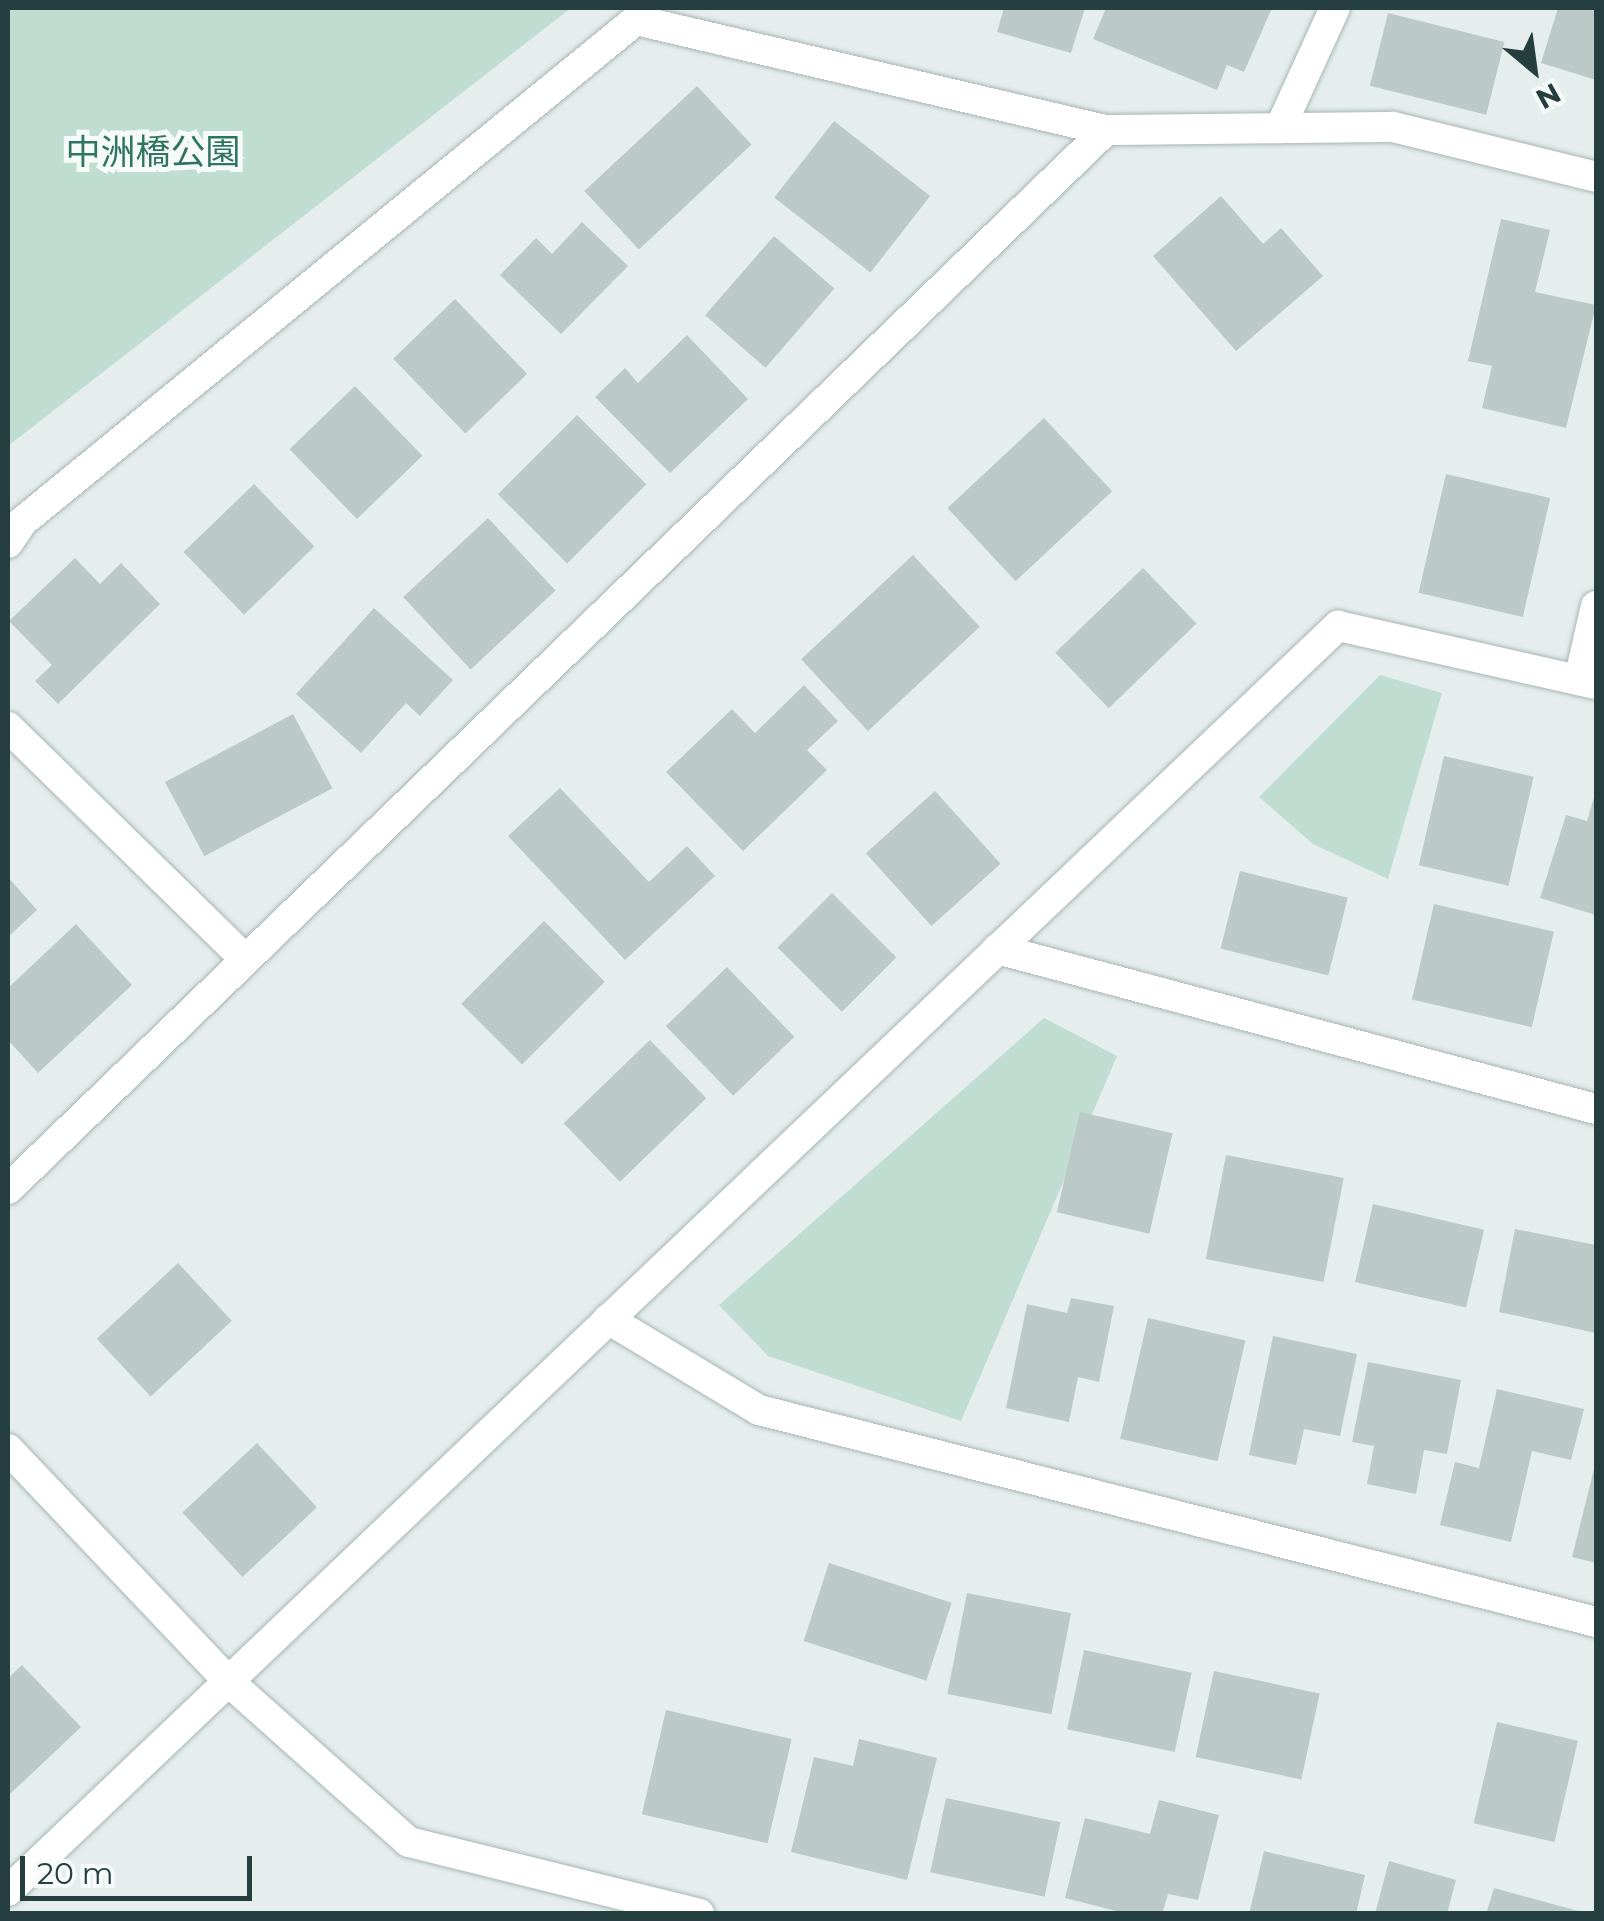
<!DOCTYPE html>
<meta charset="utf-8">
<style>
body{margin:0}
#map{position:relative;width:1604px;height:1921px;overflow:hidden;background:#e5eeed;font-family:Montserrat,"Noto Sans JP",sans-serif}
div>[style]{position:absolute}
.green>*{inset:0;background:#bfded1}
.building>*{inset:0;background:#bbc9c7;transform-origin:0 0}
.roads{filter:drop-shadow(0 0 2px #a8b6b5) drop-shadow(0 0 2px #a8b6b5)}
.minor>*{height:30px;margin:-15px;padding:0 15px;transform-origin:15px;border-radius:15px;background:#fff}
span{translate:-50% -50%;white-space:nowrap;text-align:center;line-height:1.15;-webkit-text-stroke:10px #f6faf9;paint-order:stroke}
.park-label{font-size:35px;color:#307560}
.frame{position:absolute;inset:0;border:10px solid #253e3f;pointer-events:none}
.north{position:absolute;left:1484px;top:20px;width:100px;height:100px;-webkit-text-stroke:8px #f6faf9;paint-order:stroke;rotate:151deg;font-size:28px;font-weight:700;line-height:40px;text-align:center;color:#253e3f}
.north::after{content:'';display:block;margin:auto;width:35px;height:45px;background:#253e3f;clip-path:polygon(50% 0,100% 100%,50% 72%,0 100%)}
.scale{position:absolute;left:20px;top:1856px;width:232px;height:45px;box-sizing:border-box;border:5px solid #253e3f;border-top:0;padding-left:12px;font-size:30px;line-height:35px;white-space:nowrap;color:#253e3f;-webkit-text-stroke:8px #f6faf9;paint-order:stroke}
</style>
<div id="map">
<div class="green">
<div style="clip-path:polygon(8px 8px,571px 8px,8px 446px)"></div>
<div style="clip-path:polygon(1380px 675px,1442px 693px,1388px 879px,1313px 844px,1259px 797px)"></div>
<div style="clip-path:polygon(1044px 1018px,1117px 1056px,961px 1421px,768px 1356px,719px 1305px)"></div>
</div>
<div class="building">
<div style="clip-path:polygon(1004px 8px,1085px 8px,1071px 53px,997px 32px)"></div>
<div style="clip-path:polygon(1106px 8px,1272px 8px,1244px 72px,1227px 65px,1217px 90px,1093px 39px)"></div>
<div style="clip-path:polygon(1558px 8px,1596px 8px,1596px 80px,1541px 63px)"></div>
<div style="left:1388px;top:13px;width:120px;height:75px;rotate:14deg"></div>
<div style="left:697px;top:86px;width:80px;height:154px;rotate:47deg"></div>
<div style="left:834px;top:121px;width:122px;height:97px;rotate:38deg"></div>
<div style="clip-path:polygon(1221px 196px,1263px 244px,1281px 228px,1323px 276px,1236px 351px,1153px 256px)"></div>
<div style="clip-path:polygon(1501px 219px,1550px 230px,1535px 292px,1596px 305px,1566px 428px,1482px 408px,1492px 366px,1468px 361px)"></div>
<div style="clip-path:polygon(582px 222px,628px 266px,561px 334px,500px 275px,536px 238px,552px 254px)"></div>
<div style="left:774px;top:236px;width:80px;height:105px;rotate:41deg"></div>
<div style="left:455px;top:299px;width:104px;height:86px;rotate:46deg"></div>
<div style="clip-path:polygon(687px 335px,748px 399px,670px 473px,595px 397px,625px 368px,638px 383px)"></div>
<div style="left:355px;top:386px;width:97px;height:91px;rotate:46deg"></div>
<div style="left:577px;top:415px;width:98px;height:112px;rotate:45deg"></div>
<div style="left:1044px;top:418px;width:100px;height:132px;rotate:47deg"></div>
<div style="left:1446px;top:474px;width:107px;height:122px;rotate:13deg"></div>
<div style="left:254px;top:484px;width:87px;height:98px;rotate:46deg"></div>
<div style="left:488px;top:518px;width:99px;height:116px;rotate:47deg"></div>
<div style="left:913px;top:555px;width:98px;height:153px;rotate:47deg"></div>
<div style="clip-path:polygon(75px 558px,100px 584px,121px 563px,160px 604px,58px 704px,35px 681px,52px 665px,9px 621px)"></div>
<div style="left:1143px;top:568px;width:77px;height:122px;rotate:46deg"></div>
<div style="clip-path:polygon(374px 608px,453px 680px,420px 716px,406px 703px,361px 753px,296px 694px)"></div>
<div style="clip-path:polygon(804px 685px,838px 721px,807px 750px,827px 770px,743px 851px,666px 772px,732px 709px,755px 733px)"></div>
<div style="left:293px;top:714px;width:84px;height:145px;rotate:62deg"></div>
<div style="left:1444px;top:756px;width:92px;height:112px;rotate:13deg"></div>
<div style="clip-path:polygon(560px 788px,649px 882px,687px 846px,715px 876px,625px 960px,508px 836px)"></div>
<div style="left:935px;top:791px;width:98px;height:93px;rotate:48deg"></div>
<div style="clip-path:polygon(1596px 791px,1596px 915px,1540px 898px,1566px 815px,1587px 821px)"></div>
<div style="left:1240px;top:871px;width:111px;height:80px;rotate:14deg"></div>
<div style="clip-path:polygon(8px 877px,37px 910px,8px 937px)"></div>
<div style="left:832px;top:893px;width:91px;height:77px;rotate:45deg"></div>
<div style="left:1434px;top:904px;width:123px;height:98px;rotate:13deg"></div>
<div style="left:544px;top:921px;width:86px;height:117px;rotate:45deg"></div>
<div style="clip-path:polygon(76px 924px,132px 985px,38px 1073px,8px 1040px,8px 988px)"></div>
<div style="left:727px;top:967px;width:97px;height:85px;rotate:46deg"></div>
<div style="left:650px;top:1040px;width:81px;height:120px;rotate:46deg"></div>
<div style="left:1080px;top:1112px;width:95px;height:103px;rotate:13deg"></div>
<div style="left:1226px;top:1155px;width:120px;height:106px;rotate:11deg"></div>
<div style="left:1373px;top:1204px;width:114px;height:80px;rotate:13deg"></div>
<div style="clip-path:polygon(1515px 1229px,1596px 1245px,1596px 1333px,1499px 1312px)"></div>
<div style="left:178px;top:1263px;width:79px;height:111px;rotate:47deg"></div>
<div style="clip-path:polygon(1071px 1298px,1114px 1306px,1099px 1382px,1078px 1377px,1069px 1422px,1006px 1408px,1027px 1304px,1067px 1313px)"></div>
<div style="left:1148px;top:1318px;width:100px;height:124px;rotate:13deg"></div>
<div style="clip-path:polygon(1273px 1336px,1357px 1354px,1340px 1436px,1304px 1429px,1296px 1465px,1249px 1455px)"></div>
<div style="clip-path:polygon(1368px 1362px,1461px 1380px,1447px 1454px,1424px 1450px,1416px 1494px,1367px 1484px,1374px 1446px,1352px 1442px)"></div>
<div style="clip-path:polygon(1497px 1389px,1584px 1409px,1571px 1460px,1532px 1451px,1511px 1542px,1440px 1525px,1455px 1462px,1479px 1468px)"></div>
<div style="left:257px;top:1443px;width:88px;height:102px;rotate:47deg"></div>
<div style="clip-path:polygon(1595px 1465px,1596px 1466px,1596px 1563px,1572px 1557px)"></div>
<div style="left:829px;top:1563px;width:129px;height:82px;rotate:18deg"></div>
<div style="left:967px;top:1593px;width:106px;height:103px;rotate:11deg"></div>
<div style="left:1084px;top:1650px;width:110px;height:81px;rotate:12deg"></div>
<div style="clip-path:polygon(22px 1665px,81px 1727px,8px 1796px,8px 1678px)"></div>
<div style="left:1214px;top:1671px;width:108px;height:88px;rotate:12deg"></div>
<div style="left:666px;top:1710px;width:129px;height:107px;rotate:13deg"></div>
<div style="left:1497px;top:1722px;width:83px;height:104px;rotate:13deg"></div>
<div style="clip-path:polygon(859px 1739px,937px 1758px,907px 1880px,791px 1852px,814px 1757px,853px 1766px)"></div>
<div style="left:946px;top:1798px;width:117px;height:76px;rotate:12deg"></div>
<div style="clip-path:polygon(1159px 1800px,1219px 1815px,1198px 1900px,1168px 1894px,1162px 1914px,1128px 1914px,1065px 1898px,1085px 1818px,1150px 1834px)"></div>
<div style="clip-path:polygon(1264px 1851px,1365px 1875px,1356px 1914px,1249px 1914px)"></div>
<div style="clip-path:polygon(1389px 1861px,1456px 1880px,1447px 1914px,1375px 1914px)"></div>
<div style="clip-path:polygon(1494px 1888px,1582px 1912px,1582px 1914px,1486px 1914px)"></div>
</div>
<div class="roads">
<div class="minor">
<div style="left:1280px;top:128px;width:132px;rotate:-65.4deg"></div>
<div style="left:8px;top:543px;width:25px;rotate:-56deg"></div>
<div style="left:22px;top:522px;width:793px;rotate:-39.27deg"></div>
<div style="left:636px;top:20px;width:483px;rotate:13.2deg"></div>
<div style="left:1106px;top:130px;width:287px;rotate:-0.6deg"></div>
<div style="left:1393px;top:127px;width:209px;rotate:13.8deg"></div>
<div style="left:1579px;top:680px;width:76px;rotate:-77.1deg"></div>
<div style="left:8px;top:727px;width:332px;rotate:44.4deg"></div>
<div style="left:997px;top:949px;width:620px;rotate:14.96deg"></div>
<div style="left:8px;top:1189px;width:1525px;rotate:-43.96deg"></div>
<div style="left:608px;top:1319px;width:176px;rotate:31.1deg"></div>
<div style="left:759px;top:1410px;width:863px;rotate:14.21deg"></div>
<div style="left:8px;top:1449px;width:320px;rotate:46.5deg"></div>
<div style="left:228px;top:1681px;width:242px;rotate:41.7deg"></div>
<div style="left:409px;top:1842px;width:299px;rotate:13.9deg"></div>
<div style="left:8px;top:1891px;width:1836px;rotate:-43.57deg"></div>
<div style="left:1338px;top:626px;width:264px;rotate:12.7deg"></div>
</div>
</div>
<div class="park-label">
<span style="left:153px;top:152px">中洲橋公園</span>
</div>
<div class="frame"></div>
<div class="north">N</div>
<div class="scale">20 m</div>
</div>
